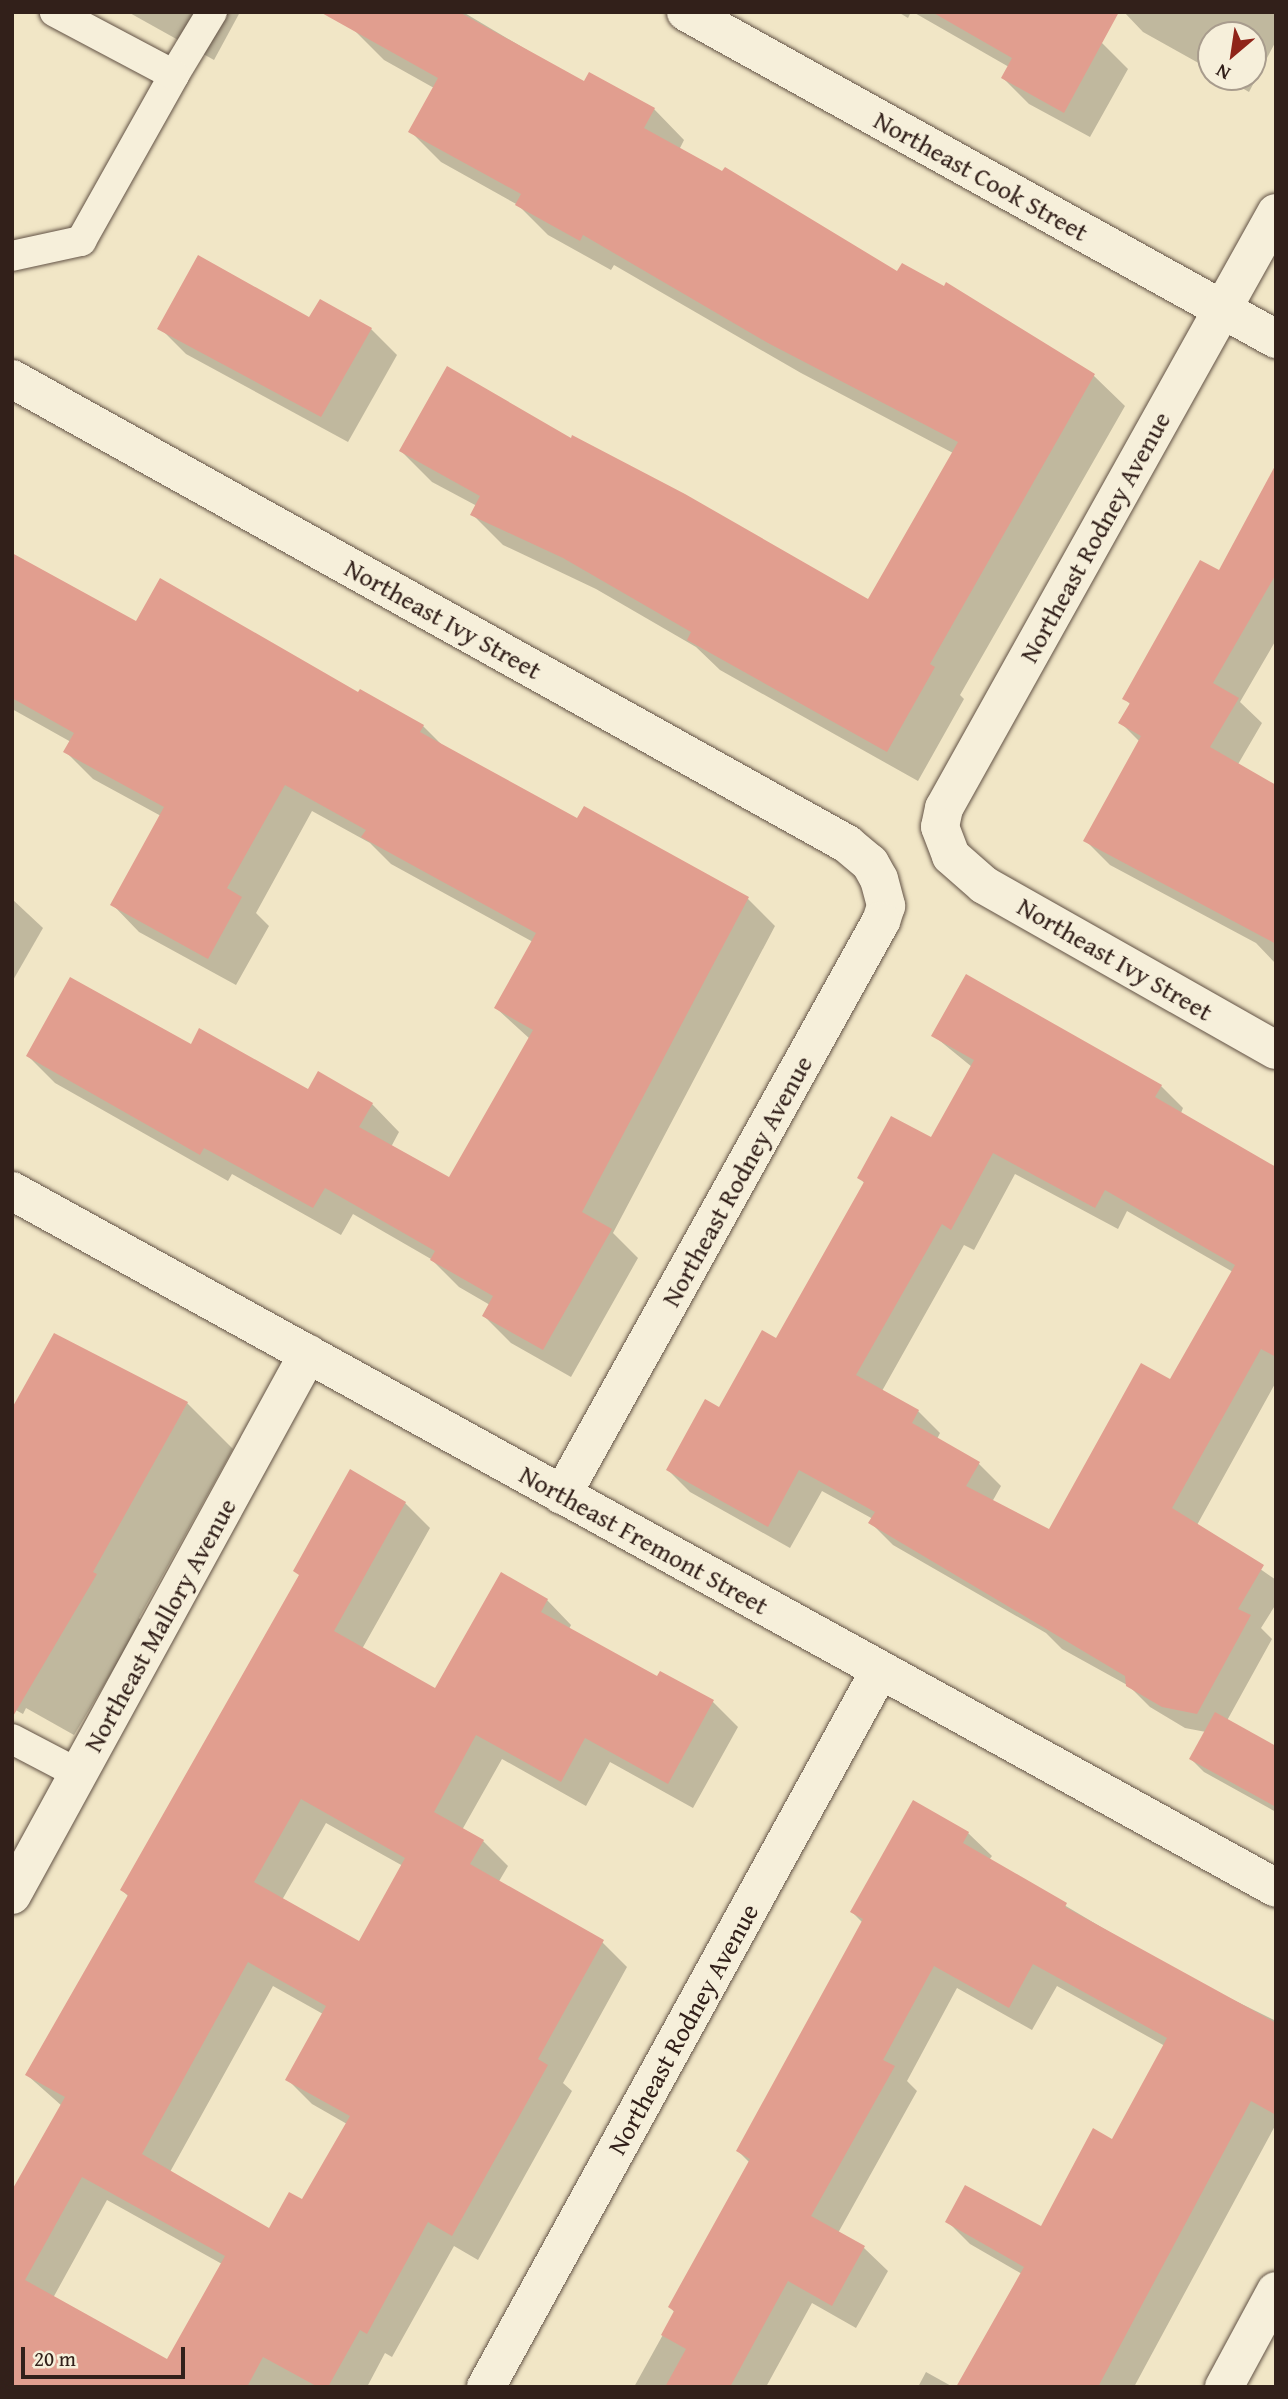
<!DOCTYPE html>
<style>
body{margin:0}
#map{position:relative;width:1288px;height:2399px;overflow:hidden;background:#f1e6c6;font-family:"Gentium Book Plus",serif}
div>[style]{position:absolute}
.shadow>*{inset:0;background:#0003}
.building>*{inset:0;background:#e19e8f}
.roads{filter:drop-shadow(0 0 2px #625245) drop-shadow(0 0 2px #625245)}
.service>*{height:30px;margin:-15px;padding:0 15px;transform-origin:15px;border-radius:15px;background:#f6efda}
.minor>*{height:38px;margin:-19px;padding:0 19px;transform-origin:19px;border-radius:19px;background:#f6efda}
.secondary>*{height:38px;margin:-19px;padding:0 19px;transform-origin:19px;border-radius:19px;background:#f6efda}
span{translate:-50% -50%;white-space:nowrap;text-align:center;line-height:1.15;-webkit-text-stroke:5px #f6efda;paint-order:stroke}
.street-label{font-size:26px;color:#32201a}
.frame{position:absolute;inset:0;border:14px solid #32201a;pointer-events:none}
.north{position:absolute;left:1197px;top:21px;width:70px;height:70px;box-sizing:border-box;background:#f6efda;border:2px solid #a89c8d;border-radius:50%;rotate:209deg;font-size:19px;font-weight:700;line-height:28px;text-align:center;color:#32201a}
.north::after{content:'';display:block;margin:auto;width:24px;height:32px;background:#8f2418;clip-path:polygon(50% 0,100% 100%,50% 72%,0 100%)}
.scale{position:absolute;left:21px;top:2347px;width:164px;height:32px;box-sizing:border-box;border:4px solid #32201a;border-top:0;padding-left:9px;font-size:21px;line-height:24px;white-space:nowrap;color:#32201a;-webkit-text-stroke:5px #f6efda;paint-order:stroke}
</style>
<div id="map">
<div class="shadow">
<div style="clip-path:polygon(128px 12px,240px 12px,214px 60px)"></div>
<div style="clip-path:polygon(363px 12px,463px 12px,584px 84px,654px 109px,684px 140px,679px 150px,898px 274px,945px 289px,947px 285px,1094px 376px,1125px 406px,960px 695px,964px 699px,918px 781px,720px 670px,696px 647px,596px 589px,503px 545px,472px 514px,477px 506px,432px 482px,401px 451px,571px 440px,868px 602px,953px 453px,801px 373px,614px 265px,611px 270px,548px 235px,518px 205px,441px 162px,410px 131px,434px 88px,384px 60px,353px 29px)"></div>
<div style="clip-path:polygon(898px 12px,911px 12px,908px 18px)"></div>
<div style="clip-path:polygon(913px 12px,1058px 12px,1102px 43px,1128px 69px,1090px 137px,1029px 104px,1003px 78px,1009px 67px)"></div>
<div style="clip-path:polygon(1124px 12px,1276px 12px,1276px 41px,1249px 92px,1223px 77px,1253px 77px,1253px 35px,1211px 35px,1211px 70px,1143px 32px)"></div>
<div style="clip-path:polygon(310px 319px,371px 329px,397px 355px,348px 442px,186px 354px,160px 328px)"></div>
<div style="clip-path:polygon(1276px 467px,1276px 640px,1240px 702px,1262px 723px,1237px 766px,1276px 789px,1276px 964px,1256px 943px,1110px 865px,1086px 841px,1140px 742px,1120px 722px,1131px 705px,1124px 698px,1220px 573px)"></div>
<div style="clip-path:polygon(12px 577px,137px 623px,359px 694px,423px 726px,444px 747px,577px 821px,748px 899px,775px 926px,613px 1233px,638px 1258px,571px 1377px,511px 1343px,484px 1316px,490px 1305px,459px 1287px,431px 1259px,353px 1214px,341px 1235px,232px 1174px,228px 1181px,55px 1083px,28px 1056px,191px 1047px,309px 1091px,372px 1104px,399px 1132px,391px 1147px,450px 1180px,530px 1039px,496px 1008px,533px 942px,391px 864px,370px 843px,312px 811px,256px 913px,269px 926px,236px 985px,139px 932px,112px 904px,161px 816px,93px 779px,66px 752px,71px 742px,12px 709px)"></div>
<div style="clip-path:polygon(12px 899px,43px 928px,12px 982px)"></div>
<div style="clip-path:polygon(evenodd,934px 1036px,1161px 1086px,1183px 1108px,1181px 1113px,1276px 1181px,1276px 1382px,1197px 1525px,1276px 1580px,1276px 1604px,1261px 1628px,1272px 1639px,1224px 1726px,1276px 1751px,1276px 1812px,1204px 1772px,1191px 1759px,1206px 1732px,1185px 1728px,1150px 1707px,1129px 1686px,1062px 1649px,1046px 1633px,893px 1545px,871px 1523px,873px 1519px,822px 1491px,790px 1548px,690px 1492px,668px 1470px,777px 1340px,865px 1184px,860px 1178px,931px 1140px,972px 1067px,934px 1036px,1015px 1174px,1118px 1229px,1127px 1211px,1233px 1272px,1171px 1381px,1050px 1532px,992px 1502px,1001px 1486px,979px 1464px,937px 1439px,940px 1433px,918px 1411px,882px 1391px,964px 1245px,974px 1250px,1015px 1174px)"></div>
<div style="clip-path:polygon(187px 1403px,233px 1449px,139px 1618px,142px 1622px,74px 1735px,26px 1708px,23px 1714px,12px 1708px)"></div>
<div style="clip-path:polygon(evenodd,350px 1472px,405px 1503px,430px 1528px,362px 1649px,436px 1690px,547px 1600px,571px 1625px,569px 1629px,658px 1679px,713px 1702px,738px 1727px,693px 1808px,610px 1762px,586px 1806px,502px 1759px,462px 1830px,483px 1841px,508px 1866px,498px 1883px,602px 1942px,627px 1967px,563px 2083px,572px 2091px,478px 2260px,454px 2246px,392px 2357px,385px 2353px,367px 2387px,12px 2387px,12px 2194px,62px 2106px,27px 2075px,129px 1897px,122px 1890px,300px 1576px,350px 1472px,326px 1823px,403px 1866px,360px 1943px,282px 1900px,326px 1823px,350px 1472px,273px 1986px,323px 2014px,287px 2079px,312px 2104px,347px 2124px,303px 2201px,270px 2230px,170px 2172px,273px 1986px,350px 1472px,107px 2200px,222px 2264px,167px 2362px,53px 2298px,107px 2200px)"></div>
<div style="clip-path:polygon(968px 1833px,992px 1856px,989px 1860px,1173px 1970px,1276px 2021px,1276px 2124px,1134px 2387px,958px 2387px,1022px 2274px,970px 2244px,947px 2221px,1041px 2229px,1112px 2141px,1165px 2046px,1057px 1986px,1032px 2030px,957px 1988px,907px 2081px,917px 2091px,838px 2233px,864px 2248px,888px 2271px,856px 2328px,812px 2303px,766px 2387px,634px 2387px,675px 2313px,670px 2307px,750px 2163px,738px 2151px,863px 1923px,852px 1912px)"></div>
<div style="clip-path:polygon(926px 2372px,953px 2387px,918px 2387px)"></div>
</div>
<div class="building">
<div style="clip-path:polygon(320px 12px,459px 12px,584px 81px,589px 72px,655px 108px,644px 128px,722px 171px,725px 167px,897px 271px,902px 263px,944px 286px,946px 282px,1095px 374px,930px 664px,935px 667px,887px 752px,687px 640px,691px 632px,563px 558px,470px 515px,480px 496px,399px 451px,447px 366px,571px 438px,572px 435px,685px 494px,868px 599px,958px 442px,768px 343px,583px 235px,580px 241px,515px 205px,521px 194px,408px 132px,438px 78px)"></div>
<div style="clip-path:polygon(932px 12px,1119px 12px,1064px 113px,1001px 78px,1012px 58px)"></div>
<div style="clip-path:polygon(198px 255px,309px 317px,320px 299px,372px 328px,321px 417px,157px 329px)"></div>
<div style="clip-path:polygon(1276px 464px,1276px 574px,1213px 683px,1239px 698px,1210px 747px,1276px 785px,1276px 944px,1083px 841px,1141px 736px,1118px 723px,1130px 703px,1122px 699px,1200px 560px,1219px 570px)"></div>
<div style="clip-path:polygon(12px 553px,136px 621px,160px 578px,358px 692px,360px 689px,424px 725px,420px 732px,577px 818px,584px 806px,749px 897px,582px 1212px,612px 1229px,543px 1350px,482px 1316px,493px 1296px,430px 1260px,435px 1251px,325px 1188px,313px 1208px,204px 1148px,200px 1155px,26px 1056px,70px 977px,191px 1044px,199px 1028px,308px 1089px,318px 1071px,373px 1103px,359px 1127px,449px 1177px,533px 1030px,494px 1008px,536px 933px,361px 837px,366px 830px,285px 785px,227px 888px,242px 897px,208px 959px,110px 905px,164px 807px,63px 752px,74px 733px,12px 698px)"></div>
<div style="clip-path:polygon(evenodd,966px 974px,1162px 1085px,1155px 1097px,1276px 1167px,1276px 1357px,1261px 1349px,1172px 1508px,1264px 1565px,1238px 1609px,1251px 1615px,1197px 1714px,1162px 1707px,1126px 1686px,1125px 1676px,868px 1523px,875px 1512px,799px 1470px,768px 1527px,666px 1470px,705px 1399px,719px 1407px,762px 1330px,776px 1338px,864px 1182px,857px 1178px,891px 1116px,931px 1137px,974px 1060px,931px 1036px,966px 974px,993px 1153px,1095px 1208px,1105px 1190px,1235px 1265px,1170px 1379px,1141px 1363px,1049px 1529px,966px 1486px,980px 1462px,912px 1423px,919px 1410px,856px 1375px,942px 1224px,951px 1230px,993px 1153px)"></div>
<div style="clip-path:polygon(54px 1333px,188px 1402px,93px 1572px,97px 1574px,12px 1718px,12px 1408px)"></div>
<div style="clip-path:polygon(evenodd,350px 1469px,406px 1502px,334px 1631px,435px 1688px,501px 1572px,548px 1599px,541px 1612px,657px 1676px,660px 1671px,714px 1700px,668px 1784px,585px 1738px,561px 1782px,476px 1735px,434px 1812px,484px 1840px,470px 1864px,604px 1940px,538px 2059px,548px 2065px,452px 2236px,428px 2222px,367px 2334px,360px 2330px,328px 2387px,318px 2387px,263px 2357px,247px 2387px,12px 2387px,12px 2190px,65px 2097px,25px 2075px,128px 1895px,120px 1890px,299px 1575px,293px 1571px,350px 1469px,301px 1799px,405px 1858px,359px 1941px,254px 1882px,301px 1799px,350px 1469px,248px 1962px,326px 2006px,285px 2080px,350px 2116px,302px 2199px,289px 2192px,269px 2228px,142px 2154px,248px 1962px,350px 1469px,82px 2177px,225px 2256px,167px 2359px,25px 2280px,82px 2177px)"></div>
<div style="clip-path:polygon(1215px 1712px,1276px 1746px,1276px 1807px,1189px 1759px)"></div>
<div style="clip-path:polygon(913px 1800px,969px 1832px,963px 1843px,1067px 1903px,1065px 1907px,1276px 2023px,1276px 2115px,1251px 2101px,1098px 2387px,956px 2387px,1024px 2267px,945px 2222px,965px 2185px,1041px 2226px,1093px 2128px,1112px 2139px,1167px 2038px,1033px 1964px,1009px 2008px,934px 1966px,883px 2060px,895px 2066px,811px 2216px,865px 2246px,832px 2306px,788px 2281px,730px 2387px,665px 2387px,686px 2349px,661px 2335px,674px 2311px,668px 2307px,750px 2159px,736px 2151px,863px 1919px,850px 1912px)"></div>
</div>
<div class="roads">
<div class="service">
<div style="left:174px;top:75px;width:74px;rotate:-58.9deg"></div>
<div style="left:12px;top:256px;width:71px;rotate:-12.3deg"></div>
<div style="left:81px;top:241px;width:190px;rotate:-60.7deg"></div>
<div style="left:174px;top:75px;width:135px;rotate:-152.1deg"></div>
<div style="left:12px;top:1739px;width:76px;rotate:27.6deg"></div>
</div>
<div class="minor">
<div style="left:686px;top:12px;width:675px;rotate:29deg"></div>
<div style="left:1276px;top:213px;width:681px;rotate:119.16deg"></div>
<div style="left:944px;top:808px;width:19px;rotate:102deg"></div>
<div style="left:940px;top:827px;width:31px;rotate:69deg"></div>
<div style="left:951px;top:856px;width:44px;rotate:41.3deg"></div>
<div style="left:984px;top:885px;width:335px;rotate:29.5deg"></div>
<div style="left:12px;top:379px;width:956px;rotate:29.11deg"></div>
<div style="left:847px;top:844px;width:30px;rotate:40deg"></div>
<div style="left:870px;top:863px;width:18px;rotate:61deg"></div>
<div style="left:879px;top:879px;width:28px;rotate:75deg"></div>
<div style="left:886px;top:906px;width:16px;rotate:108deg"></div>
<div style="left:881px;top:921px;width:657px;rotate:119.06deg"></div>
<div style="left:12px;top:1895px;width:617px;rotate:-61.32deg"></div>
<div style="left:486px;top:2387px;width:818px;rotate:-61.21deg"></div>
<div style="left:1224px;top:2387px;width:109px;rotate:-61.6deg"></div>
</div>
<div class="secondary">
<div style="left:12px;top:1191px;width:1443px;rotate:28.87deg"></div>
</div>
</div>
<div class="street-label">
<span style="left:981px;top:176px;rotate:29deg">Northeast Cook Street</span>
<span style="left:1095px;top:537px;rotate:-61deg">Northeast Rodney Avenue</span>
<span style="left:443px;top:619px;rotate:29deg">Northeast Ivy Street</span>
<span style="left:1115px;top:959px;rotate:30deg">Northeast Ivy Street</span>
<span style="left:737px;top:1181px;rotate:-61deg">Northeast Rodney Avenue</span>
<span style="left:644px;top:1540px;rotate:29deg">Northeast Fremont Street</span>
<span style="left:160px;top:1625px;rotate:-61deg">Northeast Mallory Avenue</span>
<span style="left:683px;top:2029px;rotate:-61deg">Northeast Rodney Avenue</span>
</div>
<div class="frame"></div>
<div class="north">N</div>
<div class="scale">20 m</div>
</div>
